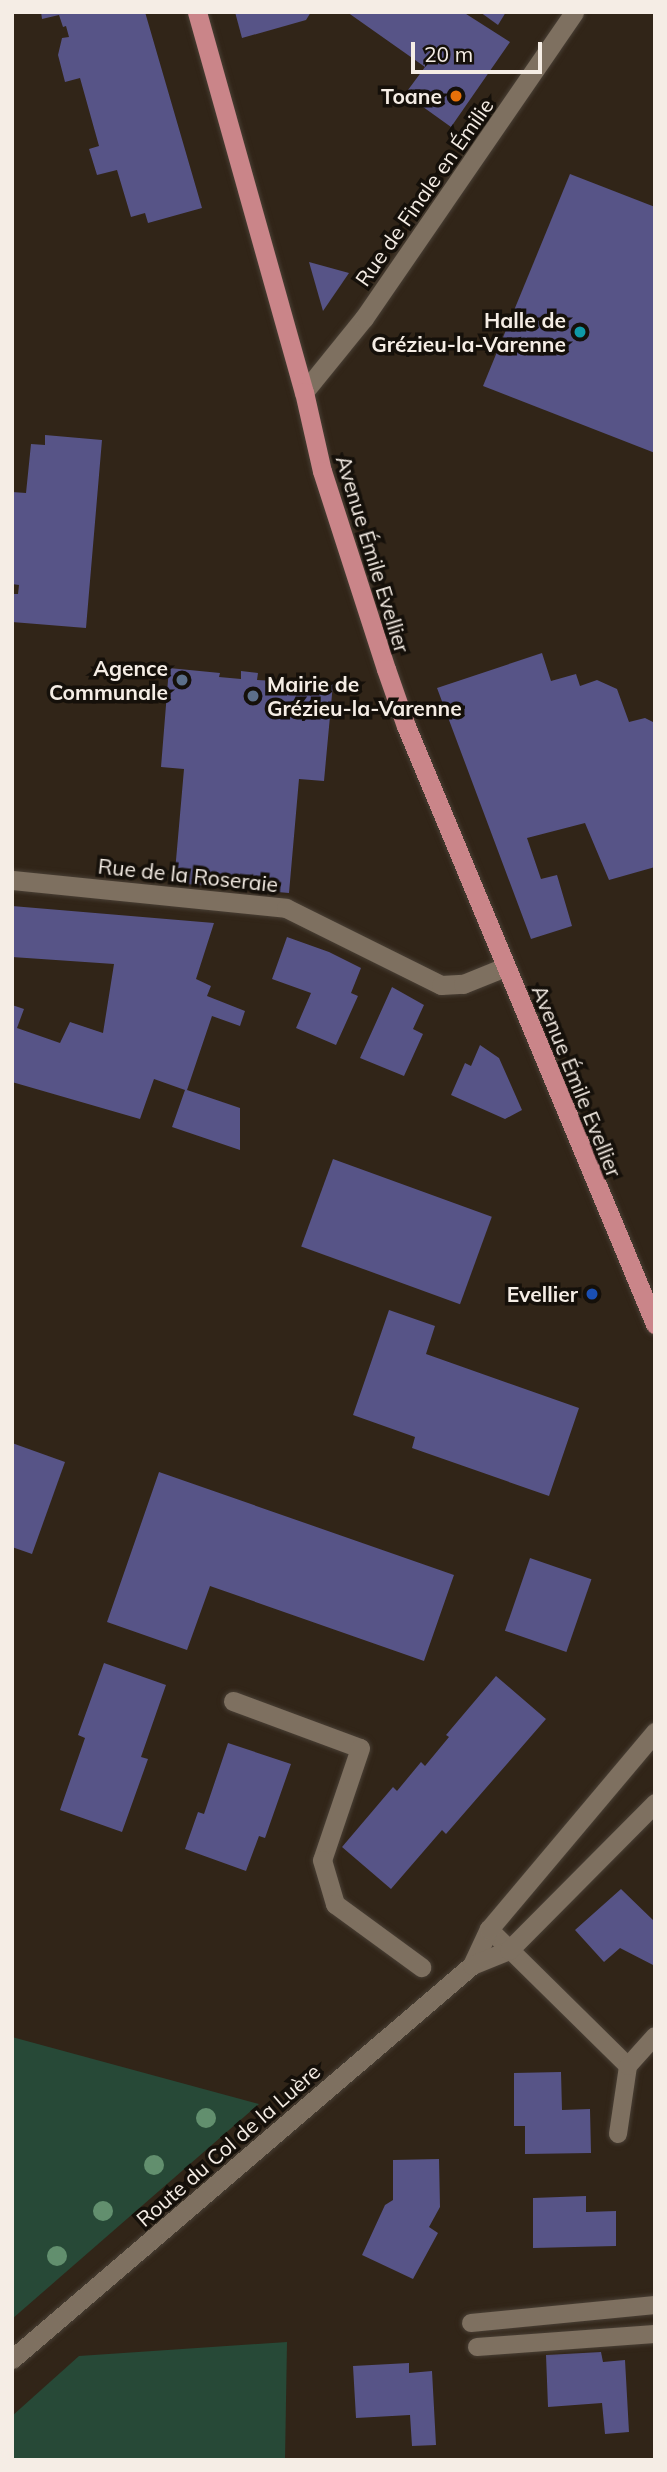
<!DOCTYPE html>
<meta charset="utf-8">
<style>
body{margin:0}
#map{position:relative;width:667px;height:2472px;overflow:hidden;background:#312518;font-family:Mulish,sans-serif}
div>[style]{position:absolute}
.green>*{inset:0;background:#274937}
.building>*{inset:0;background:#575487;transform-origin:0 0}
.roads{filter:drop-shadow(0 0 2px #493f35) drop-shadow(0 0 2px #493f35)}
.service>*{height:18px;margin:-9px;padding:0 9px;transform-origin:9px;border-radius:9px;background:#7e7060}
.minor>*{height:19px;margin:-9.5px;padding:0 9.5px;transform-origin:9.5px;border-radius:9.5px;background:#7e7060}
.tertiary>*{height:19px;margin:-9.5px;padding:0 9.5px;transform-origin:9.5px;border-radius:9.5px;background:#7e7060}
.primary>*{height:19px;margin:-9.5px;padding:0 9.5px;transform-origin:9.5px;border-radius:9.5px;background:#ca8589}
.trees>*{width:20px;height:20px;margin:-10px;border-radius:50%;background:#628f6e}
.dots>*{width:19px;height:19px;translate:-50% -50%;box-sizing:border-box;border:4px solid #15100a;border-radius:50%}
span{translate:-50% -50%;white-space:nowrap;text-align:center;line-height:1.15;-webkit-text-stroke:7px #15100a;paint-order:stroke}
.poi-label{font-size:21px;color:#f5ede5;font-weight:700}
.right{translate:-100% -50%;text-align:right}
.left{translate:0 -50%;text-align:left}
.street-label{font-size:21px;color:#f5ede5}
.frame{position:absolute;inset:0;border:14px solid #f5ede5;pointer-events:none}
.scale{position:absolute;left:411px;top:42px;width:131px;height:32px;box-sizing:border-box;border:4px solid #f5ede5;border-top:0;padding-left:9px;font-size:21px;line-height:24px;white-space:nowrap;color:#f5ede5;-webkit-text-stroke:5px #15100a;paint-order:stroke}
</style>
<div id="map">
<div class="green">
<div style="clip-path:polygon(12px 2037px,259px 2104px,12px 2319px)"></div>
<div style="clip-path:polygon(287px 2342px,285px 2460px,12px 2460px,12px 2416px,79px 2356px)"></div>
</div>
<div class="building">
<div style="clip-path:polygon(41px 12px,145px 12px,202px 208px,148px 223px,145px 213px,131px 217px,117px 170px,97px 175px,89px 149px,99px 146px,80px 78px,65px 82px,58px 55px,62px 38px,69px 37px,66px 26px,63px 27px,59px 15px,42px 19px)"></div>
<div style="clip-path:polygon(235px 12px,311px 12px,306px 20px,242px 38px)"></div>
<div style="clip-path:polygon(347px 12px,463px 12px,510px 42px,451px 127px,405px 94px,425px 67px)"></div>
<div style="clip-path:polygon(480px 12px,506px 12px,498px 25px)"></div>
<div style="clip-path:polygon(570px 174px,655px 207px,655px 453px,483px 386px)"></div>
<div style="clip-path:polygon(309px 262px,349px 273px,323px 311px)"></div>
<div style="clip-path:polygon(45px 435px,102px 440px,86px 628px,12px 622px,12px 594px,18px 594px,19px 585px,12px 584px,12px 492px,26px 493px,31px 444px,45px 445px)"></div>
<div style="clip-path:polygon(542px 653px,551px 681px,576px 674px,580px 686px,597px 680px,617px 689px,629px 722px,645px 718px,655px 723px,655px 867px,609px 880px,585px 823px,527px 838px,541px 879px,557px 875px,572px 926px,531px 939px,437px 688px)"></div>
<div style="clip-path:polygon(169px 668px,220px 673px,219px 677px,241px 679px,241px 671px,258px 673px,257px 680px,333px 684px,324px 781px,299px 779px,289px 893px,174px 883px,184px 769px,161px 767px)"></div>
<div style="clip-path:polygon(12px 906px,214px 923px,196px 979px,211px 986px,207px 996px,245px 1011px,240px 1026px,212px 1016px,187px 1090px,240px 1108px,240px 1150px,172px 1127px,185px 1090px,154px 1079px,140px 1119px,12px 1082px,12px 1005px,24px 1009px,17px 1028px,60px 1043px,70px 1022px,103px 1033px,114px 964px,12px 957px)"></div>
<div style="clip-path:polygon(287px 937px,329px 952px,361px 968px,351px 993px,358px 996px,336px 1045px,296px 1028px,311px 993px,272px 979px)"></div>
<div style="clip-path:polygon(392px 987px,424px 1005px,413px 1029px,423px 1034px,404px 1076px,360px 1058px)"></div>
<div style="clip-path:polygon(480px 1045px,499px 1058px,522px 1110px,505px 1119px,451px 1095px,465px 1063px,471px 1066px)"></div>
<div style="left:333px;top:1159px;width:169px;height:93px;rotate:20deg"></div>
<div style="clip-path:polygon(389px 1310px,435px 1326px,426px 1354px,579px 1408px,549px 1496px,412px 1448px,415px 1437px,353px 1415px)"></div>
<div style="clip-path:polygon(12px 1443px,65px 1462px,32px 1554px,12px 1547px)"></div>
<div style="clip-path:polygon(159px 1472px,454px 1575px,424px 1661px,210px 1586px,187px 1650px,107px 1622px)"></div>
<div style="left:530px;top:1558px;width:65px;height:77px;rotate:19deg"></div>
<div style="clip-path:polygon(104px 1663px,166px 1685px,141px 1757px,148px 1759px,122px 1832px,60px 1810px,85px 1738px,78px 1735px)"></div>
<div style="clip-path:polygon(496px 1676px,546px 1719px,446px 1834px,442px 1830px,391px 1889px,342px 1847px,393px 1787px,397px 1791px,421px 1762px,425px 1766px,449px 1737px,446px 1735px)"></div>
<div style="clip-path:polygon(228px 1743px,291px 1764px,265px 1838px,259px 1836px,246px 1871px,185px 1849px,198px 1812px,204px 1814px)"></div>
<div style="clip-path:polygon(621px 1889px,655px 1922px,655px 1966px,620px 1948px,604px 1962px,575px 1930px)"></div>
<div style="clip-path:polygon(561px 2072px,562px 2110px,590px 2109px,591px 2153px,525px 2154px,525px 2126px,514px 2126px,514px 2073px)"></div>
<div style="clip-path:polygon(439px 2159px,440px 2207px,429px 2227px,438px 2233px,413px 2279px,362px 2255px,385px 2205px,393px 2200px,393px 2160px)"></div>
<div style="clip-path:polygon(586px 2196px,586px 2212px,616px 2211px,616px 2246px,533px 2248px,533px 2198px)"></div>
<div style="clip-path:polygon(601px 2352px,603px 2362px,625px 2360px,629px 2432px,605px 2434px,602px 2403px,548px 2407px,546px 2355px)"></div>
<div style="clip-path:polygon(409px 2363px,409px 2373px,432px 2371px,436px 2445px,412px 2446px,410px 2415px,356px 2418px,353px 2366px)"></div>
</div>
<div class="roads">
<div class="service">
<div style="left:489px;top:1929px;width:195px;rotate:44.6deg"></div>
<div style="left:618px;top:2134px;width:69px;rotate:-81.6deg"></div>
<div style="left:628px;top:2066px;width:40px;rotate:-48deg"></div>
<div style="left:471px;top:2323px;width:185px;rotate:-5.6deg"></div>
<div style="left:477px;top:2347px;width:178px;rotate:-4.2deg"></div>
</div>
<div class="minor">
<div style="left:304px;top:392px;width:95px;rotate:-51deg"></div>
<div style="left:364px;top:318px;width:371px;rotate:-55.5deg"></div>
<div style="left:12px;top:880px;width:275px;rotate:5.8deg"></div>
<div style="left:286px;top:908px;width:173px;rotate:26.4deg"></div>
<div style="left:441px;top:985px;width:22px;rotate:-3deg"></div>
<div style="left:463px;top:984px;width:45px;rotate:-22deg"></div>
<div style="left:233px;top:1701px;width:135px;rotate:20.3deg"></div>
<div style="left:360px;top:1748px;width:118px;rotate:108.7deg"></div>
<div style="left:322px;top:1860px;width:46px;rotate:73.5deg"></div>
<div style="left:335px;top:1904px;width:107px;rotate:36.2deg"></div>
</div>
<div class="tertiary">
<div style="left:472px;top:1965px;width:40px;rotate:-65deg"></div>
<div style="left:489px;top:1929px;width:258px;rotate:-49.9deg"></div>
<div style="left:12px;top:2359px;width:606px;rotate:-40.58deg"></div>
<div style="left:472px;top:1965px;width:40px;rotate:-22deg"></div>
<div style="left:509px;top:1950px;width:207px;rotate:-45.2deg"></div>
</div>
<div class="primary">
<div style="left:197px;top:12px;width:395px;rotate:74.3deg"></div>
<div style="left:304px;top:392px;width:81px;rotate:77.2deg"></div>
<div style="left:322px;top:471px;width:208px;rotate:72.1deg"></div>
<div style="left:386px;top:669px;width:60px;rotate:70.7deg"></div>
<div style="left:406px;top:726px;width:648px;rotate:67.39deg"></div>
</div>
</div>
<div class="trees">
<div style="left:206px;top:2118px"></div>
<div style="left:154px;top:2165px"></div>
<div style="left:103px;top:2211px"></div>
<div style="left:57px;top:2256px"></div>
</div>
<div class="dots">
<div style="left:456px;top:96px;background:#e8710a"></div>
<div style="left:580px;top:332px;background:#0f9aa8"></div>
<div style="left:182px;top:680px;background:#5c6f8a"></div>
<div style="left:253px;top:696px;background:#5c6f8a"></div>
<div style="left:592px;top:1294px;background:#1a4fb4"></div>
</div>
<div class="poi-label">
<span class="right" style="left:442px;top:96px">Toane</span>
<span class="right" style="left:566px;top:332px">Halle de<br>Grézieu-la-Varenne</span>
<span class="right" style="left:168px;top:680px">Agence<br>Communale</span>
<span class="left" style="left:267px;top:696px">Mairie de<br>Grézieu-la-Varenne</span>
<span class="right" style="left:578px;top:1294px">Evellier</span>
</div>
<div class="street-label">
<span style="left:424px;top:192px;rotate:-55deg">Rue de Finale en Émilie</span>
<span style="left:373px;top:554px;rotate:73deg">Avenue Émile Evellier</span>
<span style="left:188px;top:875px;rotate:6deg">Rue de la Roseraie</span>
<span style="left:577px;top:1081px;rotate:68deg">Avenue Émile Evellier</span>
<span style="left:228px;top:2145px;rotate:-41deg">Route du Col de la Luère</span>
</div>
<div class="frame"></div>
<div class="scale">20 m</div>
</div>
